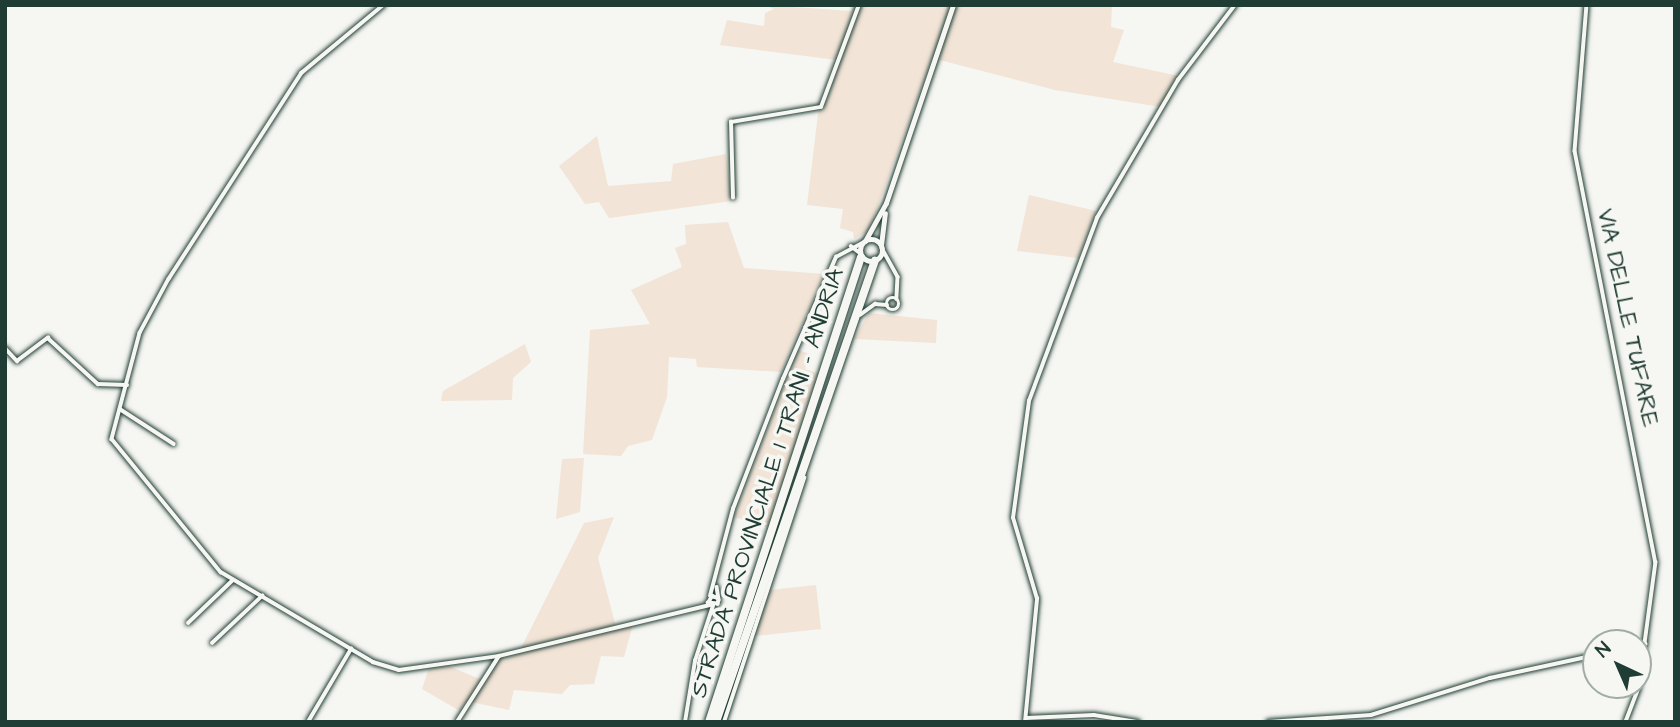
<!DOCTYPE html>
<style>
body{margin:0}
#map{position:relative;width:1680px;height:727px;overflow:hidden;background:#f6f6f2;font-family:"Architects Daughter",sans-serif}
div>[style]{position:absolute}
.built>*{inset:0;background:#f2e4d7}
.roads{filter:drop-shadow(0 0 2px #1f3d34) drop-shadow(0 0 2px #1f3d34)}
.street>*{height:3.5px;margin:-1.75px;padding:0 1.75px;transform-origin:1.75px;border-radius:1.75px;background:#f6f6f2}
.street>.ring{margin:-1.75px;padding:0;box-sizing:content-box;background:none;border:3.5px solid #f6f6f2;border-radius:50%}
.secondary>*{height:5px;margin:-2.5px;padding:0 2.5px;transform-origin:2.5px;border-radius:2.5px;background:#f6f6f2}
.secondary>.ring{margin:-2.5px;padding:0;box-sizing:content-box;background:none;border:5px solid #f6f6f2;border-radius:50%}
.highway>*{height:8px;margin:-4px;padding:0 4px;transform-origin:4px;border-radius:4px;background:#f6f6f2}
span{translate:-50% -50%;white-space:nowrap;text-align:center;line-height:1.15;-webkit-text-stroke:7px #f6f6f2;paint-order:stroke}
.street-label{font-size:24px;color:#1f3d34}
.frame{position:absolute;inset:0;border:7px solid #1f3d34;pointer-events:none}
.north{position:absolute;left:1582px;top:629px;width:70px;height:70px;box-sizing:border-box;background:#f6f6f2;border:2px solid #a0aca6;border-radius:50%;rotate:316deg;font-size:19px;font-weight:700;line-height:28px;text-align:center;color:#1f3d34}
.north::after{content:'';display:block;margin:auto;width:24px;height:32px;background:#1f3d34;clip-path:polygon(50% 0,100% 100%,50% 72%,0 100%)}
</style>
<div id="map">
<div class="built">
<div style="clip-path:polygon(764px 5px,851px 11px,855px 5px,1112px 5px,1111px 27px,1124px 30px,1113px 62px,1179px 76px,1161px 107px,1055px 90px,932px 58px,876px 212px,867px 232px,854px 239px,853px 232px,840px 228px,843px 209px,807px 205px,818px 114px,837px 60px,720px 45px,727px 20px,764px 26px,765px 13px,774px 9px)"></div>
<div style="clip-path:polygon(597px 136px,608px 186px,671px 181px,673px 164px,726px 154px,732px 201px,609px 218px,599px 202px,585px 204px,559px 166px)"></div>
<div style="clip-path:polygon(1029px 195px,1096px 211px,1078px 258px,1017px 251px)"></div>
<div style="clip-path:polygon(728px 222px,744px 268px,824px 274px,781px 372px,697px 367px,696px 359px,669px 357px,667px 397px,652px 440px,628px 446px,621px 456px,583px 454px,590px 330px,650px 324px,631px 290px,682px 267px,675px 248px,686px 244px,685px 225px)"></div>
<div style="clip-path:polygon(869px 313px,937px 320px,936px 343px,854px 339px)"></div>
<div style="clip-path:polygon(525px 344px,531px 362px,513px 378px,512px 400px,441px 401px,443px 391px)"></div>
<div style="clip-path:polygon(798px 350px,810px 354px,805px 369px,820px 374px,768px 527px,734px 517px)"></div>
<div style="clip-path:polygon(584px 458px,580px 512px,556px 519px,562px 459px)"></div>
<div style="clip-path:polygon(614px 517px,598px 558px,616px 627px,633px 624px,624px 657px,601px 656px,594px 684px,570px 685px,562px 694px,514px 690px,509px 710px,466px 701px,460px 711px,422px 689px,430px 665px,442px 663px,484px 681px,497px 660px,519px 652px,584px 523px)"></div>
<div style="clip-path:polygon(816px 585px,821px 629px,754px 636px,770px 590px)"></div>
</div>
<div class="roads">
<div class="street">
<div style="left:384px;top:5px;width:107px;rotate:140.3deg"></div>
<div style="left:302px;top:73px;width:245px;rotate:122.8deg"></div>
<div style="left:169px;top:279px;width:61px;rotate:118.2deg"></div>
<div style="left:140px;top:333px;width:110px;rotate:104.8deg"></div>
<div style="left:112px;top:439px;width:172px;rotate:50.7deg"></div>
<div style="left:221px;top:572px;width:177px;rotate:30.6deg"></div>
<div style="left:373px;top:662px;width:27px;rotate:17deg"></div>
<div style="left:399px;top:670px;width:101px;rotate:-8deg"></div>
<div style="left:1587px;top:5px;width:146px;rotate:94.7deg"></div>
<div style="left:1575px;top:151px;width:419px;rotate:78.9deg"></div>
<div style="left:1656px;top:562px;width:127px;rotate:97.7deg"></div>
<div style="left:1639px;top:688px;width:36px;rotate:111deg"></div>
<div style="left:733px;top:198px;width:76px;rotate:-91.5deg"></div>
<div style="left:731px;top:122px;width:91px;rotate:-9.5deg"></div>
<div style="left:821px;top:107px;width:109px;rotate:-69.6deg"></div>
<div style="left:851px;top:246px;width:11px;rotate:38deg"></div>
<div style="left:882px;top:248px;width:33px;rotate:61deg"></div>
<div style="left:898px;top:277px;width:22px;rotate:93deg"></div>
<div class="ring" style="left:887px;top:298px;width:8.5px;height:8.5px"></div>
<div style="left:860px;top:315px;width:19px;rotate:-36deg"></div>
<div style="left:875px;top:304px;width:12px;rotate:5deg"></div>
<div style="left:5px;top:348px;width:18px;rotate:47deg"></div>
<div style="left:17px;top:361px;width:39px;rotate:-37deg"></div>
<div style="left:48px;top:338px;width:68px;rotate:42.6deg"></div>
<div style="left:98px;top:384px;width:29px;rotate:2deg"></div>
<div style="left:120px;top:409px;width:64px;rotate:32.9deg"></div>
<div style="left:717px;top:587px;width:13px;rotate:81deg"></div>
<div style="left:719px;top:600px;width:4px;rotate:104deg"></div>
<div style="left:718px;top:604px;width:10px;rotate:-174deg"></div>
<div style="left:708px;top:603px;width:8px;rotate:-60deg"></div>
<div style="left:712px;top:596px;width:6px;rotate:18deg"></div>
<div style="left:710px;top:596px;width:90px;rotate:-75.2deg"></div>
<div style="left:733px;top:509px;width:139px;rotate:-69deg"></div>
<div style="left:783px;top:379px;width:133px;rotate:-66.5deg"></div>
<div style="left:836px;top:257px;width:30px;rotate:-28deg"></div>
<div style="left:188px;top:623px;width:62px;rotate:-43.7deg"></div>
<div style="left:212px;top:643px;width:69px;rotate:-43.2deg"></div>
<div style="left:1638px;top:647px;width:8px;rotate:-23deg"></div>
<div style="left:1026px;top:718px;width:68px;rotate:-2.5deg"></div>
<div style="left:1094px;top:715px;width:45px;rotate:9deg"></div>
<div style="left:308px;top:722px;width:85px;rotate:-59.5deg"></div>
<div style="left:457px;top:722px;width:78px;rotate:-57.5deg"></div>
<div style="left:499px;top:656px;width:217px;rotate:-13.6deg"></div>
<div style="left:685px;top:722px;width:62px;rotate:-80.7deg"></div>
<div style="left:695px;top:661px;width:58px;rotate:-71.9deg"></div>
<div style="left:724px;top:722px;width:257px;rotate:-71.8deg"></div>
<div style="left:1025px;top:722px;width:124px;rotate:-84.4deg"></div>
<div style="left:1037px;top:599px;width:84px;rotate:-106.5deg"></div>
<div style="left:1013px;top:518px;width:118px;rotate:-82.2deg"></div>
<div style="left:1029px;top:401px;width:195px;rotate:-69.6deg"></div>
<div style="left:1097px;top:218px;width:160px;rotate:-59.6deg"></div>
<div style="left:1178px;top:80px;width:94px;rotate:-52.8deg"></div>
<div style="left:1268px;top:722px;width:103px;rotate:-3.9deg"></div>
<div style="left:1371px;top:715px;width:125px;rotate:-17.3deg"></div>
<div style="left:1490px;top:678px;width:108px;rotate:-12.2deg"></div>
</div>
<div class="secondary">
<div class="ring" style="left:860px;top:239px;width:17px;height:17px"></div>
<div style="left:865px;top:241px;width:43px;rotate:-61.1deg"></div>
<div style="left:886px;top:203px;width:209px;rotate:-71.3deg"></div>
<div style="left:881px;top:245px;width:32px;rotate:-83deg"></div>
</div>
<div class="highway">
<div style="left:709px;top:722px;width:489px;rotate:-71.9deg"></div>
<div style="left:716px;top:722px;width:488px;rotate:-71deg"></div>
</div>
</div>
<div class="street-label">
<span style="left:1627px;top:318px;rotate:78deg">VIA DELLE TUFARE</span>
<span style="left:768px;top:483px;rotate:-72deg">STRADA PROVINCIALE 1 TRANI - ANDRIA</span>
</div>
<div class="frame"></div>
<div class="north">N</div>
</div>
